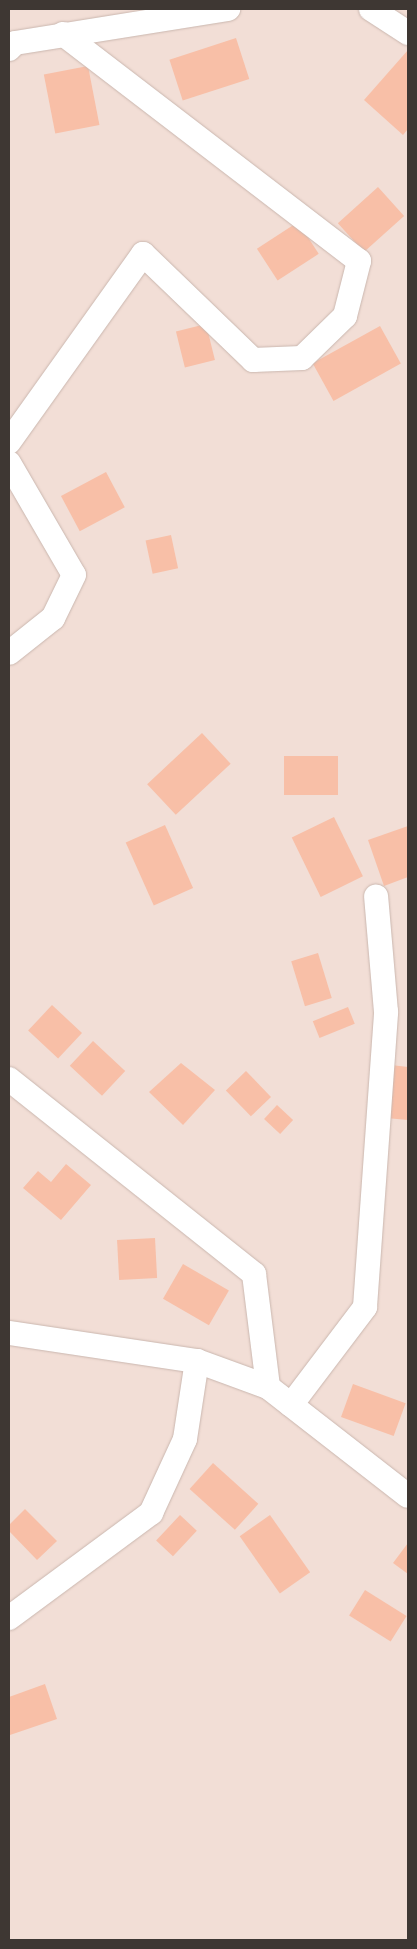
<!DOCTYPE html>
<style>
body{margin:0}
#map{position:relative;width:417px;height:1949px;overflow:hidden;background:#f2ded6;font-family:Inter,sans-serif}
div>[style]{position:absolute}
.building>*{inset:0;background:#f8bfa7;transform-origin:0 0}
.roads{filter:drop-shadow(0 0 1px #cab7af) drop-shadow(0 0 1px #cab7af)}
.street>*{height:24px;margin:-12px;padding:0 12px;transform-origin:12px;border-radius:12px;background:#fff}
span{translate:-50% -50%;white-space:nowrap;text-align:center;line-height:1.15;-webkit-text-stroke:4.5px #fff;paint-order:stroke}
.frame{position:absolute;inset:0;border:10px solid #3e3733;pointer-events:none}
</style>
<div id="map">
<div class="building">
<div style="left:236px;top:38px;width:43px;height:70px;rotate:72deg"></div>
<div style="clip-path:polygon(408px 50px,408px 129px,403px 135px,364px 100px)"></div>
<div style="left:88px;top:66px;width:60px;height:45px;rotate:79deg"></div>
<div style="left:378px;top:187px;width:39px;height:54px;rotate:48deg"></div>
<div style="left:298px;top:222px;width:38px;height:49px;rotate:57deg"></div>
<div style="left:206px;top:324px;width:37px;height:31px;rotate:76deg"></div>
<div style="left:380px;top:326px;width:43px;height:77px;rotate:61deg"></div>
<div style="left:106px;top:472px;width:40px;height:51px;rotate:62deg"></div>
<div style="left:171px;top:535px;width:34px;height:26px;rotate:78deg"></div>
<div style="left:202px;top:733px;width:42px;height:75px;rotate:47deg"></div>
<div style="left:284px;top:756px;width:54px;height:39px"></div>
<div style="left:334px;top:817px;width:66px;height:47px;rotate:64deg"></div>
<div style="left:165px;top:825px;width:69px;height:43px;rotate:66deg"></div>
<div style="clip-path:polygon(408px 826px,408px 877px,384px 886px,368px 840px)"></div>
<div style="left:318px;top:953px;width:47px;height:28px;rotate:73deg"></div>
<div style="left:52px;top:1005px;width:41px;height:35px;rotate:43deg"></div>
<div style="left:348px;top:1007px;width:18px;height:38px;rotate:68deg"></div>
<div style="left:93px;top:1041px;width:44px;height:34px;rotate:43deg"></div>
<div style="clip-path:polygon(181px 1063px,215px 1090px,183px 1125px,149px 1092px)"></div>
<div style="clip-path:polygon(391px 1065px,408px 1067px,408px 1120px,386px 1118px)"></div>
<div style="left:246px;top:1071px;width:36px;height:28px;rotate:46deg"></div>
<div style="left:277px;top:1105px;width:22px;height:19px;rotate:43deg"></div>
<div style="clip-path:polygon(66px 1164px,91px 1185px,61px 1220px,23px 1188px,38px 1171px,51px 1182px)"></div>
<div style="left:155px;top:1238px;width:40px;height:38px;rotate:87deg"></div>
<div style="left:183px;top:1264px;width:53px;height:40px;rotate:30deg"></div>
<div style="left:353px;top:1384px;width:56px;height:35px;rotate:20deg"></div>
<div style="left:213px;top:1463px;width:61px;height:35px;rotate:42deg"></div>
<div style="clip-path:polygon(25px 1509px,57px 1541px,37px 1560px,9px 1531px,9px 1525px)"></div>
<div style="left:180px;top:1515px;width:23px;height:35px;rotate:43deg"></div>
<div style="left:270px;top:1515px;width:70px;height:37px;rotate:55deg"></div>
<div style="clip-path:polygon(408px 1543px,408px 1574px,393px 1563px)"></div>
<div style="left:365px;top:1590px;width:49px;height:30px;rotate:32deg"></div>
<div style="clip-path:polygon(45px 1684px,57px 1719px,10px 1735px,9px 1697px)"></div>
</div>
<div class="roads">
<div class="street">
<div style="left:371px;top:9px;width:44px;rotate:33deg"></div>
<div style="left:9px;top:49px;width:8px;rotate:-45deg"></div>
<div style="left:15px;top:43px;width:216px;rotate:-9.1deg"></div>
<div style="left:9px;top:442px;width:231px;rotate:-54.5deg"></div>
<div style="left:143px;top:254px;width:153px;rotate:43.9deg"></div>
<div style="left:253px;top:360px;width:49px;rotate:-2.3deg"></div>
<div style="left:302px;top:358px;width:60px;rotate:-44.3deg"></div>
<div style="left:345px;top:316px;width:57px;rotate:-75.7deg"></div>
<div style="left:359px;top:261px;width:373px;rotate:-142.5deg"></div>
<div style="left:9px;top:463px;width:129px;rotate:59.9deg"></div>
<div style="left:74px;top:575px;width:48px;rotate:116deg"></div>
<div style="left:53px;top:618px;width:56px;rotate:141.5deg"></div>
<div style="left:9px;top:1079px;width:313px;rotate:38.5deg"></div>
<div style="left:254px;top:1274px;width:114px;rotate:82.9deg"></div>
<div style="left:9px;top:1333px;width:190px;rotate:8.5deg"></div>
<div style="left:291px;top:1405px;width:123px;rotate:-52.9deg"></div>
<div style="left:365px;top:1307px;width:296px;rotate:-85.9deg"></div>
<div style="left:386px;top:1012px;width:116px;rotate:-94.9deg"></div>
<div style="left:9px;top:1618px;width:177px;rotate:-36.5deg"></div>
<div style="left:151px;top:1513px;width:81px;rotate:-65.3deg"></div>
<div style="left:185px;top:1439px;width:79px;rotate:-81.3deg"></div>
<div style="left:197px;top:1361px;width:76px;rotate:20.1deg"></div>
<div style="left:268px;top:1387px;width:177px;rotate:37.9deg"></div>
</div>
</div>
<div class="frame"></div>
</div>
